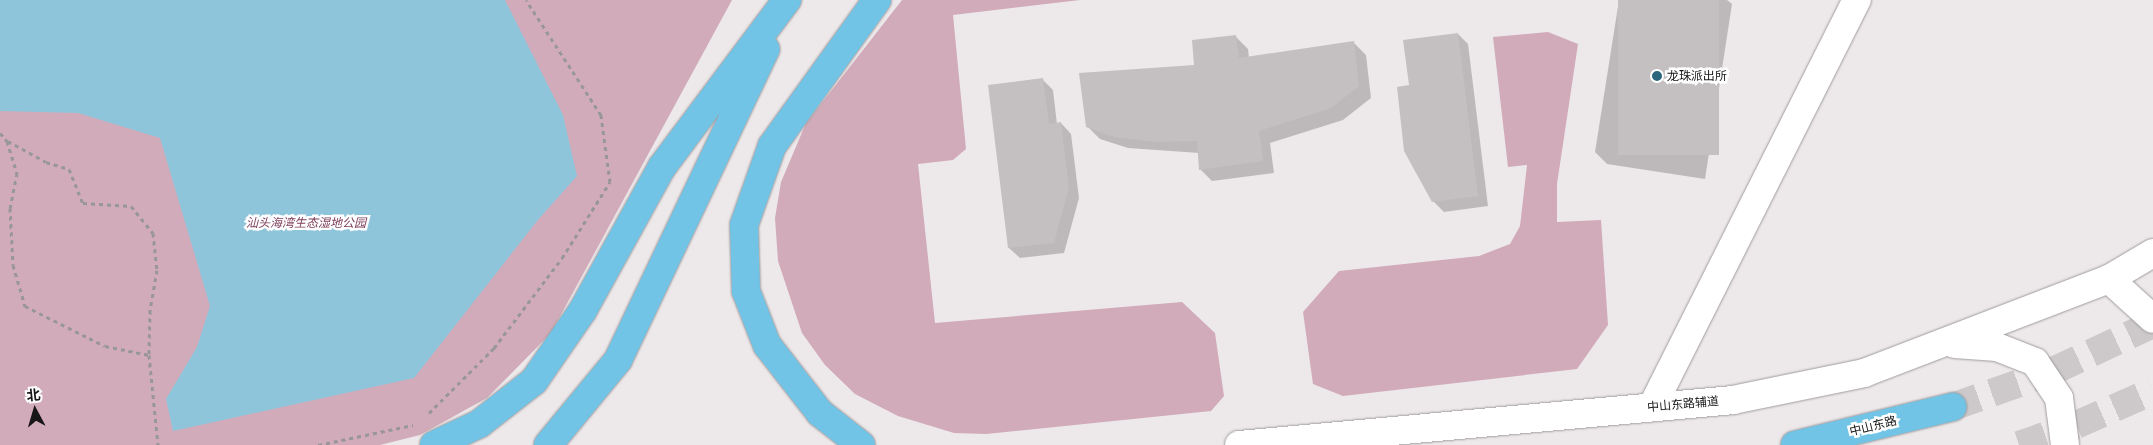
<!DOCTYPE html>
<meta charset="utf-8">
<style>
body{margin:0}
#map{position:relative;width:2153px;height:445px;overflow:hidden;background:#ede8ea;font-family:Merriweather,"Noto Sans SC",serif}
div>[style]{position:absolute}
.green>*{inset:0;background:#d1abb9}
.water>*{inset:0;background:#8fc5db}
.shadow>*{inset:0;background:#0003}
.building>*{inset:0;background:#c4c0c1;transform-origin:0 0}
.highway-tunnel>*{height:28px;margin-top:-14px;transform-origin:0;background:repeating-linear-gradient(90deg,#cdc9ca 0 28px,transparent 0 42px)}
.path>*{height:3px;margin-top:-1.5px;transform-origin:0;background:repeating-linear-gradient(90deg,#999697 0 4px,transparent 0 8px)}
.roads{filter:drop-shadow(0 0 1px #a09c9e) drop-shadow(0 0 1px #a09c9e)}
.street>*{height:28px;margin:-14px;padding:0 14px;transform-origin:14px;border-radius:14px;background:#fff}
.secondary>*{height:28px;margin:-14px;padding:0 14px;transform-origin:14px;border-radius:14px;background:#fff}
.highway>*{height:28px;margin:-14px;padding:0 14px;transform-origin:14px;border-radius:14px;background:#71c4e6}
.dots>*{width:14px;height:14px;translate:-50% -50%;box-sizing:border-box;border:2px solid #fff;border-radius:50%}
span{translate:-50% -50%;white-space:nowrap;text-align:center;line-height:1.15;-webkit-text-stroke:5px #fff;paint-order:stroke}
.poi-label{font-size:12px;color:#181717}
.left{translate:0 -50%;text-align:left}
.park-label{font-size:12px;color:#7f405b;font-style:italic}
.street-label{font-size:12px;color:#181717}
.north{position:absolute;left:10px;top:385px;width:50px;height:50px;-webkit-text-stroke:4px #fff;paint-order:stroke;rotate:354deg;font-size:14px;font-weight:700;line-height:20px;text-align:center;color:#181717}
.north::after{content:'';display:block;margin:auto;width:18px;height:22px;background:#181717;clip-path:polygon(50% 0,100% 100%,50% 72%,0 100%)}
</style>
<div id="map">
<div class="green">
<div style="clip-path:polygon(0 0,732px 0,551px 333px,487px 398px,420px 435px,380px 445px,0 445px)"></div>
<div style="clip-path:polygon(902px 0,1080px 0,953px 15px,966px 149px,953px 160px,918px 164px,935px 323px,1182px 302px,1215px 333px,1224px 396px,1211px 411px,986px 434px,954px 433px,898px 416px,855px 394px,825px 365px,802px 333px,778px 261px,775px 218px,781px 182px,806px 123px)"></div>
<div style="clip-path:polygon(1548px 32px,1578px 44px,1557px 184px,1557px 222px,1601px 220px,1608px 325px,1577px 369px,1343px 396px,1313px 384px,1303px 312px,1339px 271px,1479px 256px,1510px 244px,1520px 226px,1527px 165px,1508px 167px,1493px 37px)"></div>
</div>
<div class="water">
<div style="clip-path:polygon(0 0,505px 0,563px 115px,577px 176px,537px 221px,414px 378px,173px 431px,166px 399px,197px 347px,210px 306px,160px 138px,78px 113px,0 111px)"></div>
</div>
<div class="shadow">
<div style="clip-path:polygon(1619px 0,1727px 0,1732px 4px,1705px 179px,1607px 164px,1595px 152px)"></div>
<div style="clip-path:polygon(1458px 34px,1468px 44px,1488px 206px,1444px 212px,1433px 201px,1410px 86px)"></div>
<div style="clip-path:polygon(1236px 37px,1248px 49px,1249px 58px,1354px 43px,1366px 55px,1371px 98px,1343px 120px,1270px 143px,1274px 173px,1212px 181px,1200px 169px,1199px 153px,1128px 148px,1100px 139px,1087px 126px,1195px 66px)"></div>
<div style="clip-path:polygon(1043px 80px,1053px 90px,1057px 124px,1061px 123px,1071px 134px,1079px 198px,1064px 253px,1020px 258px,1009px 248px)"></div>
</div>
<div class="building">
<div style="left:1618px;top:0;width:101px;height:155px"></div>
<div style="clip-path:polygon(1458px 33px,1478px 196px,1432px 202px,1404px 151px,1397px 87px,1409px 85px,1403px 40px)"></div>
<div style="clip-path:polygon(1236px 35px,1239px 58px,1354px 41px,1359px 86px,1331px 108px,1259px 131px,1263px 161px,1199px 170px,1197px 141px,1155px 142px,1115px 137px,1086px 127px,1079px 73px,1194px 65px,1192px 40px)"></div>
<div style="clip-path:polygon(1043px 78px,1049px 124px,1061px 122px,1069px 187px,1054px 243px,1008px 248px,988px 85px)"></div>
</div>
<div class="highway-tunnel">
<div style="left:1952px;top:407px;width:107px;rotate:-19.6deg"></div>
<div style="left:2053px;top:371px;width:110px;rotate:-25.2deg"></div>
<div style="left:2019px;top:445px;width:60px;rotate:-19.3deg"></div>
<div style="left:2076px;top:425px;width:84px;rotate:-23.8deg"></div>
</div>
<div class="path">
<div style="left:0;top:133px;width:11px;rotate:49deg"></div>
<div style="left:7px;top:141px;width:34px;rotate:73deg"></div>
<div style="left:17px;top:173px;width:36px;rotate:101deg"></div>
<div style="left:10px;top:208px;width:57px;rotate:87deg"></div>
<div style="left:13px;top:265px;width:43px;rotate:73.7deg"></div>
<div style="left:25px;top:306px;width:89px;rotate:26.6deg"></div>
<div style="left:105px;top:346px;width:45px;rotate:11.6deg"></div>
<div style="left:149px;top:355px;width:90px;rotate:84.3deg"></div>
<div style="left:8px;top:141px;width:43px;rotate:28.9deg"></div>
<div style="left:46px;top:162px;width:24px;rotate:17deg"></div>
<div style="left:69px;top:169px;width:37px;rotate:68deg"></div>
<div style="left:83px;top:203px;width:48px;rotate:3.6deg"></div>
<div style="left:131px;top:206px;width:35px;rotate:51deg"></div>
<div style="left:153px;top:233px;width:37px;rotate:84deg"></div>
<div style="left:157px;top:270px;width:41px;rotate:99.9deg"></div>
<div style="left:150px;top:310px;width:45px;rotate:91.3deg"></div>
<div style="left:429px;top:413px;width:92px;rotate:-45deg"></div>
<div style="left:494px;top:348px;width:113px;rotate:-52.9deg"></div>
<div style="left:562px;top:258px;width:90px;rotate:-57.7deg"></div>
<div style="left:610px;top:182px;width:68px;rotate:-97.7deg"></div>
<div style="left:601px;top:115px;width:137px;rotate:-123.1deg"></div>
<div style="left:318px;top:445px;width:97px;rotate:-11.9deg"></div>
</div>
<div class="roads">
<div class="street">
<div style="left:1652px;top:407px;width:456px;rotate:-63.3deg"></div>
</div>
<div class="secondary">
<div style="left:2109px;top:279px;width:59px;rotate:42.3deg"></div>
<div style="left:1955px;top:344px;width:42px;rotate:4.1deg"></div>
<div style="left:1997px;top:347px;width:41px;rotate:21.5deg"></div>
<div style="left:2035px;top:362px;width:43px;rotate:56.3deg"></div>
<div style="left:2059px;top:398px;width:47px;rotate:82.7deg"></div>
<div style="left:1239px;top:445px;width:496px;rotate:-5.2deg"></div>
<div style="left:1733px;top:400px;width:134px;rotate:-11.6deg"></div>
<div style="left:1864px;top:373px;width:262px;rotate:-21deg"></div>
<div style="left:2109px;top:279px;width:51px;rotate:-30.6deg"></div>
</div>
<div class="highway">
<div style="left:434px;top:445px;width:50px;rotate:-25deg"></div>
<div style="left:479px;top:424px;width:70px;rotate:-38deg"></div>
<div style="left:534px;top:381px;width:86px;rotate:-55.4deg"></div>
<div style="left:583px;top:310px;width:163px;rotate:-61.1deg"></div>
<div style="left:662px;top:167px;width:209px;rotate:-53.2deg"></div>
<div style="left:548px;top:445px;width:110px;rotate:-50.5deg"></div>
<div style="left:618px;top:360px;width:344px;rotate:-64.6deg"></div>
<div style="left:861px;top:445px;width:52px;rotate:-142deg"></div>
<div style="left:820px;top:413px;width:86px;rotate:-127.9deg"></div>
<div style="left:767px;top:345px;width:58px;rotate:-111.3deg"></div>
<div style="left:746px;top:291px;width:66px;rotate:-91.7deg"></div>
<div style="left:744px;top:225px;width:84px;rotate:-70.5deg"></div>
<div style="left:772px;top:146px;width:180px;rotate:-54.3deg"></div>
<div style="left:1795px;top:445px;width:162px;rotate:-13.6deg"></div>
</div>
</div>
<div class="dots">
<div style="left:1657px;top:76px;background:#29667d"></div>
</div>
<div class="poi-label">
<span class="left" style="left:1667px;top:76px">龙珠派出所</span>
</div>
<div class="park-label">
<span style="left:306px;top:223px">汕头海湾生态湿地公园</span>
</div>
<div class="street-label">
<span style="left:1683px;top:404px;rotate:-5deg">中山东路辅道</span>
<span style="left:1873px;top:426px;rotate:-14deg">中山东路</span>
</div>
<div class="north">北</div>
</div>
